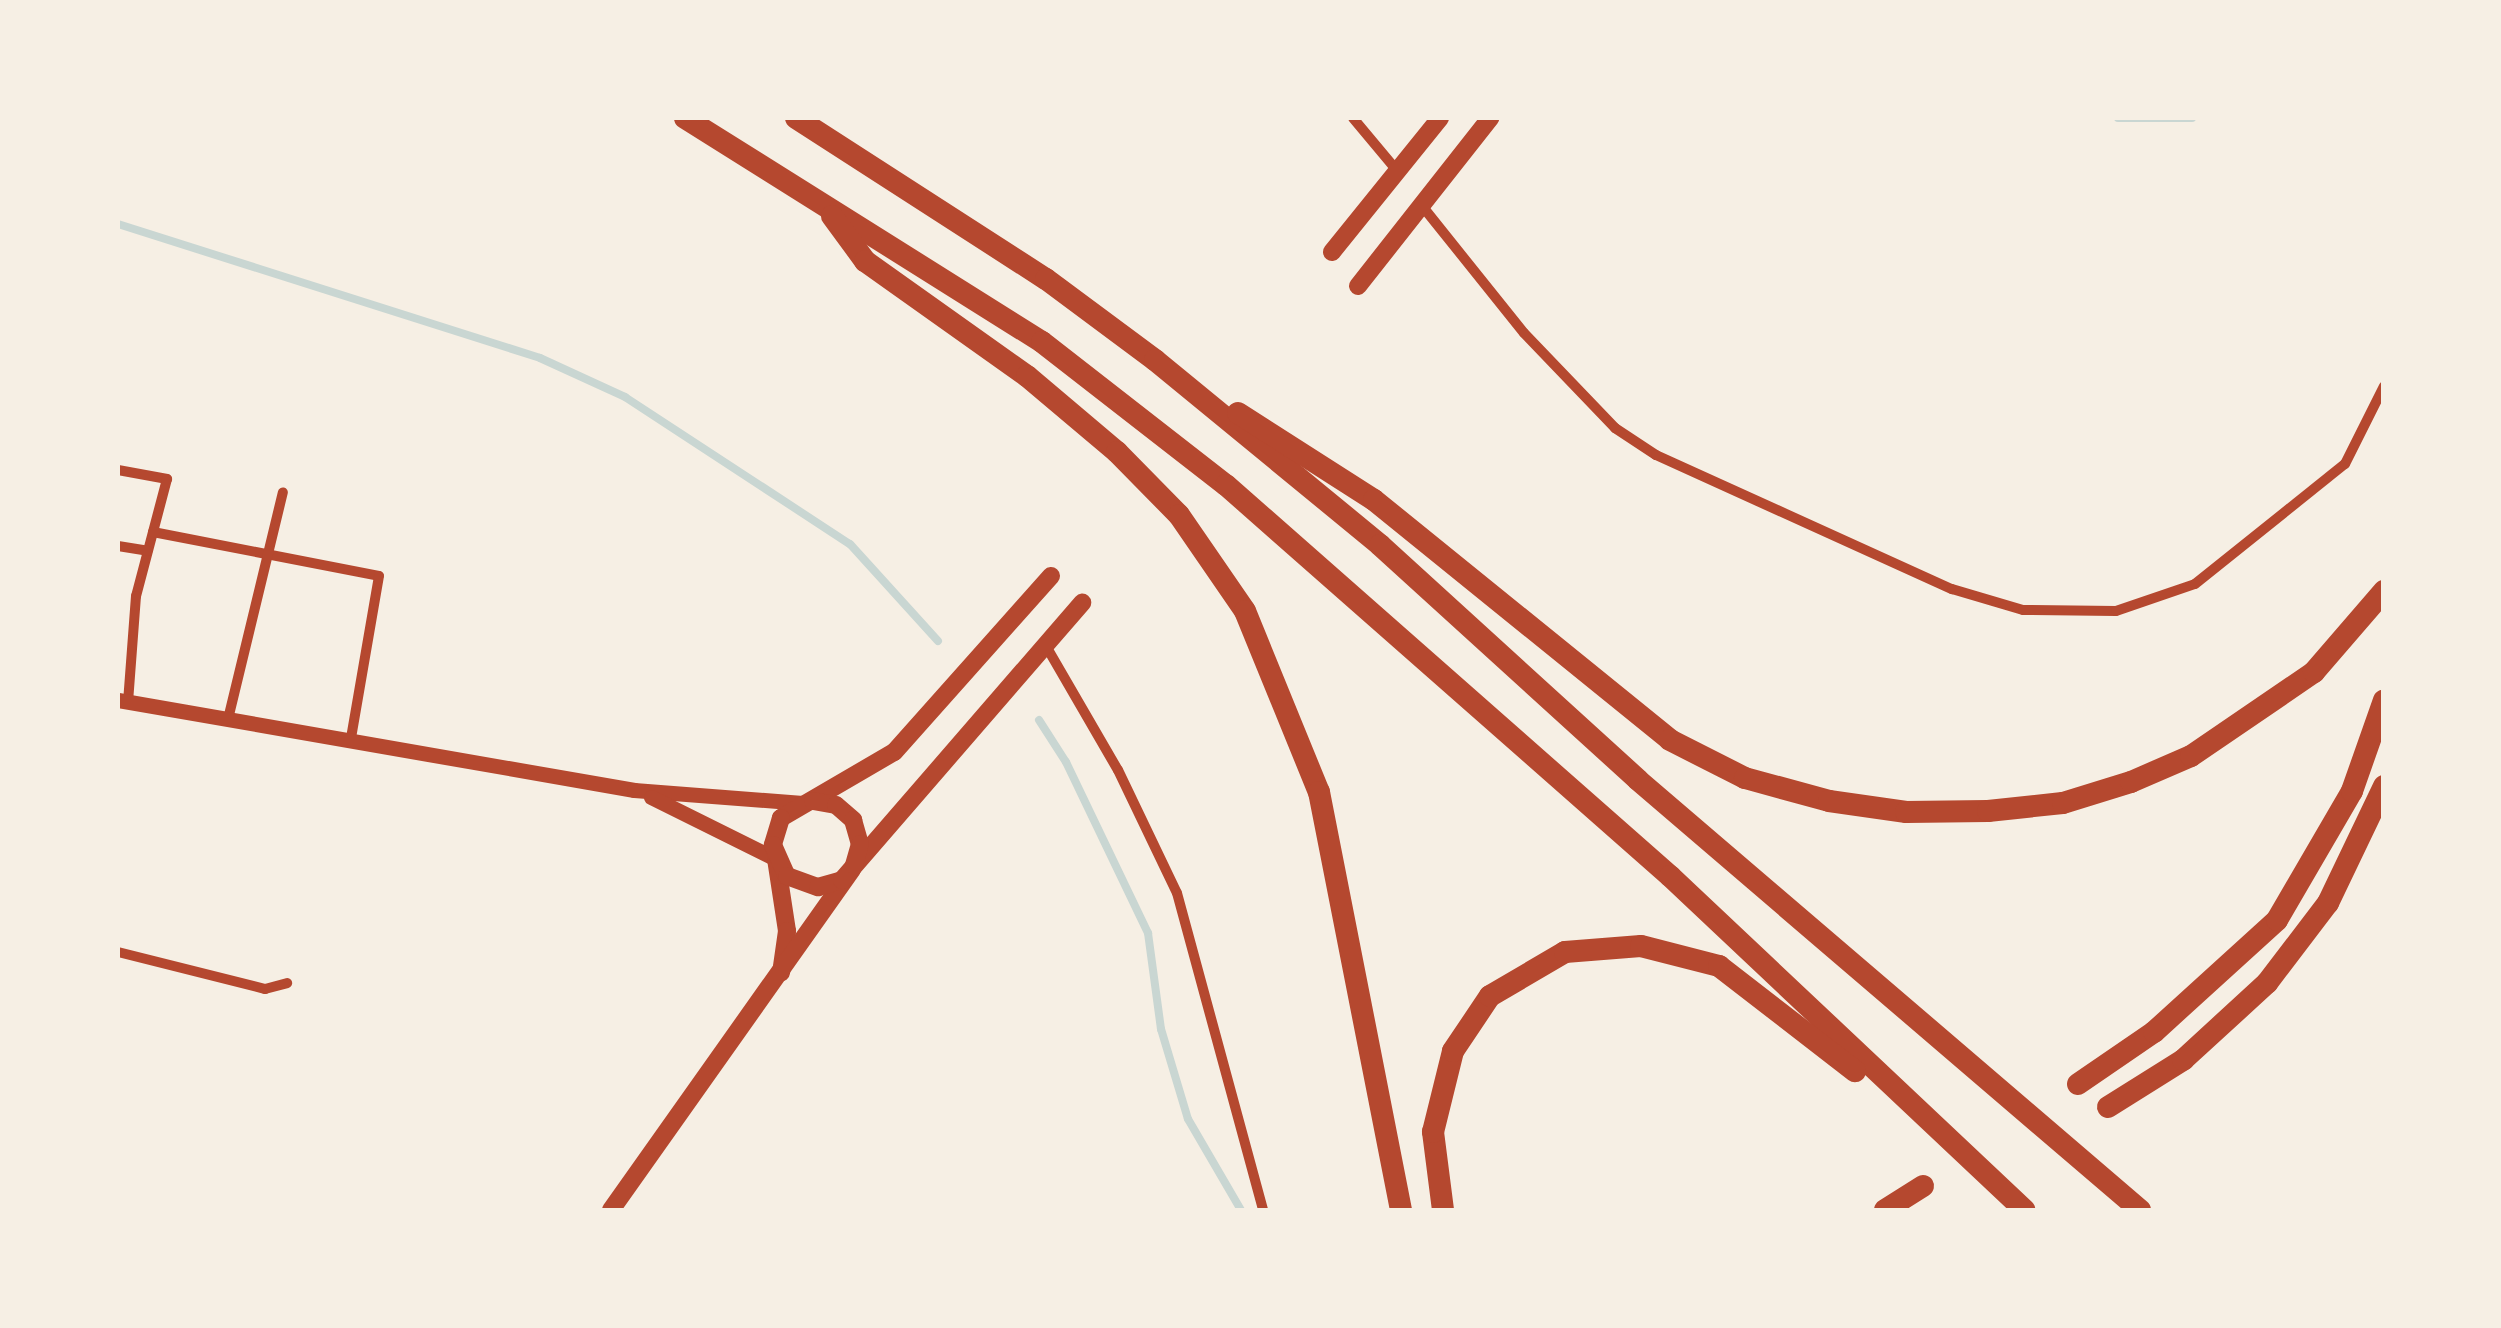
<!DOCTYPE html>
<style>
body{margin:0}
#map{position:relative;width:2501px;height:1328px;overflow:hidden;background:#f6efe4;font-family:"Space Grotesk",sans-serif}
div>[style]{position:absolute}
.stream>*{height:8px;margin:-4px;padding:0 4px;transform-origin:4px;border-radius:4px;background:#c9d6d2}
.minor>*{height:10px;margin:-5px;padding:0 5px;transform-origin:5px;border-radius:5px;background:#b5482f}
.tertiary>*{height:15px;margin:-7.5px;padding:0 7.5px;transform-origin:7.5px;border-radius:7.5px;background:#b5482f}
.secondary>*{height:18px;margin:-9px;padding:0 9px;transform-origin:9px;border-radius:9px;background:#b5482f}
.primary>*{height:18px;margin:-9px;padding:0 9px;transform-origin:9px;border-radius:9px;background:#b5482f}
.motorway>*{height:22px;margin:-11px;padding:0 11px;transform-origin:11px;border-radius:11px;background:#b5482f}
span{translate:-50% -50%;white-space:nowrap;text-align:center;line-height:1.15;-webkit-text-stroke:10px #f6efe4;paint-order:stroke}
.frame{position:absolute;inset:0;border:120px solid #f6efe4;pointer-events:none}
</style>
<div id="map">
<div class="stream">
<div style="left:2118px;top:118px;width:74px"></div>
<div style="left:118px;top:224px;width:443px;rotate:17.6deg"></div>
<div style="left:540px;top:358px;width:94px;rotate:24.6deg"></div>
<div style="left:625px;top:397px;width:269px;rotate:33.2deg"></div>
<div style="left:850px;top:544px;width:131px;rotate:47.8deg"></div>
<div style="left:1039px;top:720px;width:50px;rotate:57.3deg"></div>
<div style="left:1066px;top:762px;width:190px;rotate:64.4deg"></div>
<div style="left:1148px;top:933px;width:97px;rotate:82.3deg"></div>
<div style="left:1161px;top:1029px;width:94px;rotate:73.3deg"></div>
<div style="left:1188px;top:1119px;width:105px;rotate:59.8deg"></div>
</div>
<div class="minor">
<div style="left:1353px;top:118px;width:72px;rotate:50.1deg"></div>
<div style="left:1423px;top:207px;width:161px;rotate:51.3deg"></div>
<div style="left:1524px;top:333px;width:132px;rotate:46.2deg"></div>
<div style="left:1615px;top:428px;width:49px;rotate:33.4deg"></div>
<div style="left:1656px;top:455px;width:325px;rotate:24.4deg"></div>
<div style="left:1952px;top:589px;width:74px;rotate:16.5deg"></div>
<div style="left:2023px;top:610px;width:93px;rotate:0.6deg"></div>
<div style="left:2116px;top:611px;width:83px;rotate:-18.9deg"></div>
<div style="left:2195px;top:584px;width:192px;rotate:-38.7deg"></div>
<div style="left:2345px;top:464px;width:87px;rotate:-63.4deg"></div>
<div style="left:118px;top:470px;width:50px;rotate:10.4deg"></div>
<div style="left:167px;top:479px;width:121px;rotate:104.8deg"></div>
<div style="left:136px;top:596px;width:106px;rotate:94.3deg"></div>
<div style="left:153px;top:532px;width:230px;rotate:11deg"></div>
<div style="left:379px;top:576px;width:164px;rotate:99.8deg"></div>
<div style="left:118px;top:546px;width:30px;rotate:9deg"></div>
<div style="left:1046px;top:646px;width:143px;rotate:59.9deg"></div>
<div style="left:1118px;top:770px;width:136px;rotate:64.4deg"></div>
<div style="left:1177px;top:893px;width:328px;rotate:74.8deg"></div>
<div style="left:229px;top:715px;width:229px;rotate:-76.4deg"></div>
<div style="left:118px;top:952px;width:152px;rotate:14.1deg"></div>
<div style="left:265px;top:989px;width:23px;rotate:-15deg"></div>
</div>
<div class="tertiary">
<div style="left:118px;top:700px;width:524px;rotate:9.89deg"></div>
<div style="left:634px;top:790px;width:169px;rotate:4.4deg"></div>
<div style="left:651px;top:797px;width:140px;rotate:26.4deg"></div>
</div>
<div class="secondary">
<div style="left:776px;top:859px;width:73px;rotate:81.3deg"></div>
<div style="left:787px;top:931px;width:42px;rotate:98.1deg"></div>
<div style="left:611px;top:1210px;width:417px;rotate:-54.7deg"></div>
</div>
<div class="primary">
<div style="left:1332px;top:252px;width:172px;rotate:-51.1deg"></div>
<div style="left:1358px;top:286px;width:214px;rotate:-51.8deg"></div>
<div style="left:1051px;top:576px;width:236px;rotate:131.7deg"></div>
<div style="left:894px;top:752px;width:131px;rotate:149.7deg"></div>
<div style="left:781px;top:818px;width:28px;rotate:107deg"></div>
<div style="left:773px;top:845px;width:34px;rotate:66deg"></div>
<div style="left:787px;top:876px;width:33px;rotate:20deg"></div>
<div style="left:818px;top:887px;width:25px;rotate:-16deg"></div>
<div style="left:842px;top:880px;width:367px;rotate:-49.1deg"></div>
<div style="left:813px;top:801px;width:23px;rotate:10deg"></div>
<div style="left:836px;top:805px;width:23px;rotate:41deg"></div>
<div style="left:853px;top:820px;width:25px;rotate:74deg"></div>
<div style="left:860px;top:844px;width:22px;rotate:106deg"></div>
</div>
<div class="motorway">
<div style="left:685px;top:118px;width:421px;rotate:32.1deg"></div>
<div style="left:1042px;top:342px;width:233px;rotate:37.9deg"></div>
<div style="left:1226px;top:485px;width:592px;rotate:41.37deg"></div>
<div style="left:1670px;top:876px;width:487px;rotate:43.3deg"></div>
<div style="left:796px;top:118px;width:297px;rotate:32.8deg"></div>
<div style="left:1046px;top:279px;width:136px;rotate:36.6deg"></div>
<div style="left:1155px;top:360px;width:291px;rotate:39.4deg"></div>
<div style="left:1380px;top:545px;width:349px;rotate:42.3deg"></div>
<div style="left:1638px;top:780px;width:661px;rotate:40.58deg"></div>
<div style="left:832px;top:216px;width:56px;rotate:53.7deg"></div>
<div style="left:865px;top:261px;width:199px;rotate:35.4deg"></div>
<div style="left:1027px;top:376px;width:118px;rotate:40.2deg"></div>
<div style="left:1117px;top:452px;width:88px;rotate:45.5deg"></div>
<div style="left:1179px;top:515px;width:116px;rotate:55.5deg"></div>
<div style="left:1245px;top:611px;width:196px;rotate:67.8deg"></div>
<div style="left:1319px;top:792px;width:426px;rotate:78.9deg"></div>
<div style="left:1238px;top:413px;width:161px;rotate:32.6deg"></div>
<div style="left:1374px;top:500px;width:381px;rotate:39deg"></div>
<div style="left:1670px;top:740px;width:84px;rotate:26.9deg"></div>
<div style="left:1745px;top:778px;width:87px;rotate:15.3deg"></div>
<div style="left:1829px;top:801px;width:78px;rotate:8.1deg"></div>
<div style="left:1906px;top:812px;width:82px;rotate:-0.7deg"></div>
<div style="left:1988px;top:811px;width:75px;rotate:-6.1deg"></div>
<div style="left:2063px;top:803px;width:71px;rotate:-17.2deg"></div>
<div style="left:2131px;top:782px;width:65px;rotate:-23.4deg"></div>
<div style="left:2191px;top:756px;width:149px;rotate:-34.3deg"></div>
<div style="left:2314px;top:672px;width:107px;rotate:-49.2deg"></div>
<div style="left:2078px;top:1084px;width:92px;rotate:-34.4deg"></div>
<div style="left:2154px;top:1032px;width:166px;rotate:-42.3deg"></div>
<div style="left:2277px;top:920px;width:149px;rotate:-59.8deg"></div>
<div style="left:2352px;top:791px;width:96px;rotate:-70.6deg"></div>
<div style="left:2108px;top:1107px;width:89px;rotate:-32.1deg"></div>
<div style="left:2183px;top:1060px;width:114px;rotate:-42.5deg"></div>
<div style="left:2267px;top:983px;width:101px;rotate:-52.7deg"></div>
<div style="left:2328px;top:903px;width:130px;rotate:-64.4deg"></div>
<div style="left:1443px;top:1210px;width:79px;rotate:-97.3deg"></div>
<div style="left:1433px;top:1132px;width:83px;rotate:-76.1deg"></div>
<div style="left:1453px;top:1051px;width:66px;rotate:-56.1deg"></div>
<div style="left:1490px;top:996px;width:87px;rotate:-30.4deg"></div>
<div style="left:1565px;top:952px;width:76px;rotate:-4.5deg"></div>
<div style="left:1641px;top:946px;width:81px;rotate:14.4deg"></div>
<div style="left:1719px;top:966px;width:172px;rotate:37.7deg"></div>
<div style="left:1885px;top:1210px;width:45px;rotate:-32.3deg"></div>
</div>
<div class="frame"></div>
</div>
